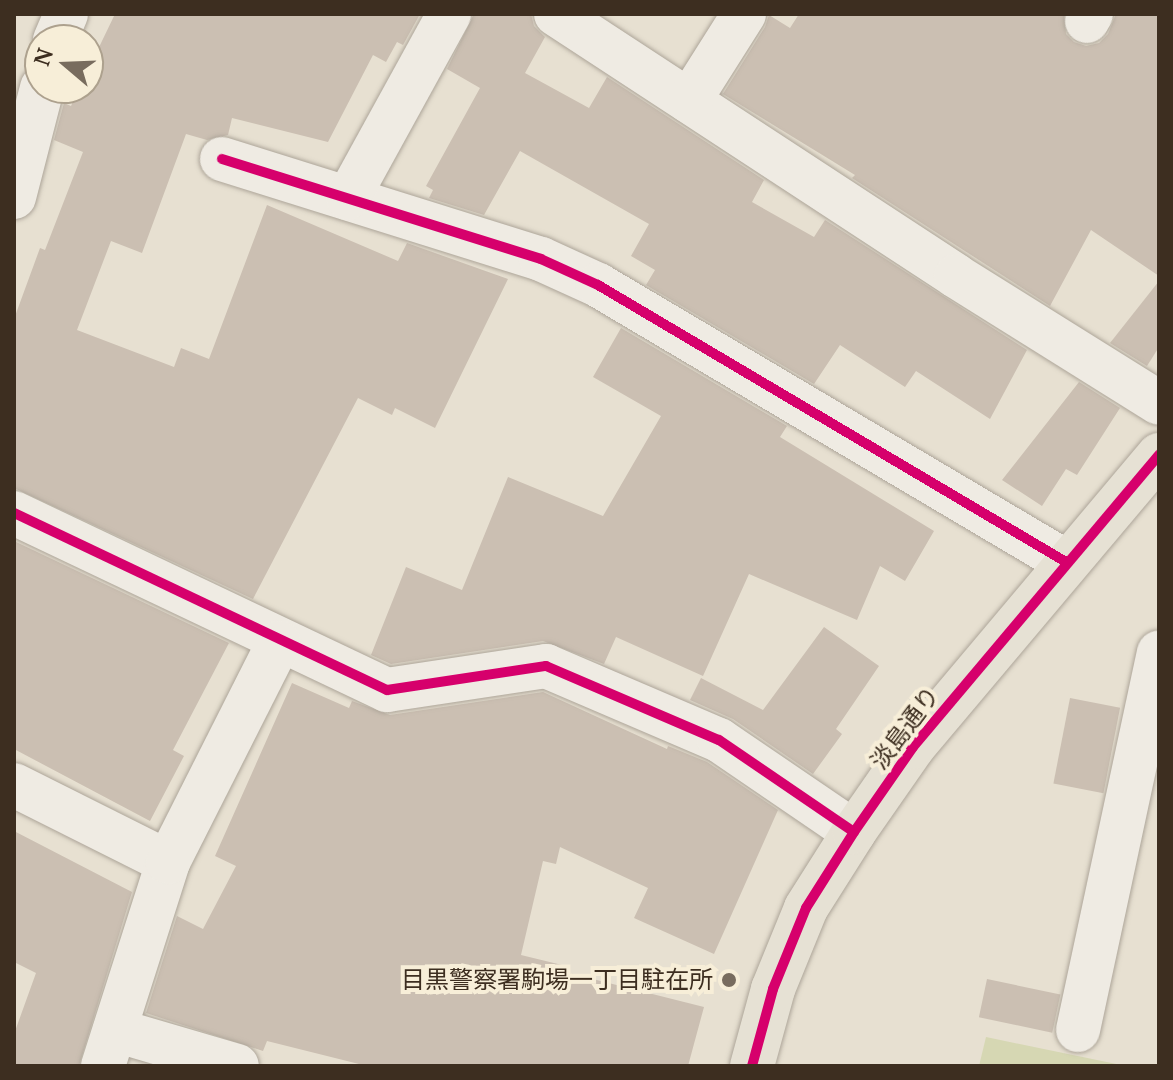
<!DOCTYPE html>
<meta charset="utf-8">
<style>
body{margin:0}
#map{position:relative;width:1173px;height:1080px;overflow:hidden;background:#e7e0d1;font-family:"PT Serif","Noto Sans JP",serif}
div>[style]{position:absolute}
.green>*{inset:0;background:#d6d7b3}
.building>*{inset:0;background:#cbbfb2;transform-origin:0 0}
.roads{filter:drop-shadow(0 0 2px #ada599) drop-shadow(0 0 2px #ada599)}
.minor>*{height:44px;margin:-22px;padding:0 22px;transform-origin:22px;border-radius:22px;background:#efebe3}
.major>*{height:44px;margin:-22px;padding:0 22px;transform-origin:22px;border-radius:22px;background:#e6e1d4}
.cycleway>*{height:10px;margin:-5px;padding:0 5px;transform-origin:5px;border-radius:5px;background:#d6006c}
.dots>*{width:22px;height:22px;translate:-50% -50%;box-sizing:border-box;border:4px solid #f7eed8;border-radius:50%}
span{translate:-50% -50%;white-space:nowrap;text-align:center;line-height:1.15;-webkit-text-stroke:8px #f7eed8;paint-order:stroke}
.street-label{font-size:24px;color:#3d2e20}
.poi-label{font-size:24px;color:#3d2e20}
.right{translate:-100% -50%;text-align:right}
.frame{position:absolute;inset:0;border:16px solid #3d2e20;pointer-events:none}
.north{position:absolute;left:24px;top:24px;width:80px;height:80px;box-sizing:border-box;background:#f7eed8;border:2px solid #ada18e;border-radius:50%;rotate:289deg;font-size:22px;font-weight:700;line-height:32px;text-align:center;color:#3d2e20}
.north::after{content:'';display:block;margin:auto;width:28px;height:36px;background:#786c5e;clip-path:polygon(50% 0,100% 100%,50% 72%,0 100%)}
</style>
<div id="map">
<div class="green">
<div style="clip-path:polygon(986px 1037px,1126px 1066px,979px 1066px)"></div>
</div>
<div class="building">
<div style="clip-path:polygon(115px 14px,420px 14px,403px 45px,397px 42px,386px 62px,373px 55px,328px 142px,232px 118px,228px 135px,207px 140px,186px 134px,142px 253px,111px 241px,77px 330px,174px 367px,181px 348px,209px 359px,267px 205px,398px 261px,407px 243px,508px 279px,435px 428px,395px 408px,392px 415px,358px 398px,253px 599px,14px 488px,14px 319px,40px 248px,45px 250px,83px 152px,54px 140px,64px 103px,71px 106px,79px 88px,88px 88px,88px 70px)"></div>
<div style="clip-path:polygon(474px 14px,531px 14px,534px 26px,545px 37px,525px 73px,589px 108px,607px 77px,764px 180px,752px 202px,814px 237px,825px 220px,1027px 350px,990px 419px,916px 371px,905px 387px,840px 345px,814px 384px,646px 285px,655px 270px,631px 256px,649px 224px,520px 151px,484px 215px,429px 198px,433px 190px,426px 186px,480px 88px,447px 69px)"></div>
<div style="clip-path:polygon(799px 14px,1064px 14px,1066px 34px,1074px 42px,1086px 46px,1099px 43px,1108px 34px,1116px 14px,1159px 14px,1159px 276px,1091px 230px,1050px 306px,852px 178px,855px 175px,723px 94px,765px 27px,769px 15px,790px 28px)"></div>
<div style="clip-path:polygon(1159px 281px,1159px 347px,1147px 366px,1110px 343px)"></div>
<div style="clip-path:polygon(621px 328px,787px 426px,780px 437px,934px 531px,905px 581px,880px 566px,857px 620px,749px 574px,703px 676px,616px 637px,604px 664px,543px 641px,391px 664px,371px 655px,406px 567px,462px 590px,508px 477px,603px 516px,661px 416px,593px 377px)"></div>
<div style="clip-path:polygon(1079px 382px,1120px 408px,1077px 475px,1066px 469px,1042px 506px,1002px 480px)"></div>
<div style="clip-path:polygon(14px 541px,229px 643px,173px 750px,184px 756px,150px 821px,14px 749px)"></div>
<div style="clip-path:polygon(824px 627px,879px 666px,836px 729px,842px 734px,813px 774px,733px 719px,690px 700px,701px 678px,763px 710px)"></div>
<div style="clip-path:polygon(292px 683px,349px 708px,352px 701px,390px 715px,543px 692px,667px 749px,668px 746px,707px 762px,778px 810px,714px 954px,634px 918px,648px 888px,560px 847px,556px 864px,543px 861px,521px 955px,562px 965px,561px 971px,704px 1007px,688px 1066px,367px 1066px,267px 1041px,263px 1051px,146px 1013px,177px 916px,203px 929px,236px 866px,215px 856px)"></div>
<div style="left:1070px;top:698px;width:51px;height:87px;rotate:11deg"></div>
<div style="clip-path:polygon(14px 831px,132px 892px,79px 1066px,14px 1066px,14px 1034px,36px 973px,14px 962px)"></div>
<div style="left:987px;top:979px;width:75px;height:39px;rotate:12deg"></div>
</div>
<div class="roads">
<div class="minor">
<div style="left:556px;top:14px;width:478px;rotate:33.2deg"></div>
<div style="left:956px;top:276px;width:239px;rotate:32deg"></div>
<div style="left:1087px;top:21px;width:8px;rotate:-60deg"></div>
<div style="left:55px;top:40px;width:28px;rotate:-67deg"></div>
<div style="left:689px;top:101px;width:103px;rotate:-57.7deg"></div>
<div style="left:222px;top:159px;width:334px;rotate:17.4deg"></div>
<div style="left:541px;top:259px;width:63px;rotate:24.5deg"></div>
<div style="left:598px;top:285px;width:544px;rotate:30.62deg"></div>
<div style="left:14px;top:197px;width:113px;rotate:-75.6deg"></div>
<div style="left:348px;top:198px;width:210px;rotate:-61.2deg"></div>
<div style="left:14px;top:513px;width:413px;rotate:25.4deg"></div>
<div style="left:387px;top:690px;width:161px;rotate:-8.6deg"></div>
<div style="left:546px;top:666px;width:188px;rotate:23.2deg"></div>
<div style="left:719px;top:740px;width:163px;rotate:34.3deg"></div>
<div style="left:14px;top:785px;width:172px;rotate:26.6deg"></div>
<div style="left:115px;top:1030px;width:127px;rotate:16.4deg"></div>
<div style="left:1078px;top:1030px;width:386px;rotate:-77.9deg"></div>
<div style="left:103px;top:1066px;width:214px;rotate:-72.3deg"></div>
<div style="left:168px;top:862px;width:246px;rotate:-63.2deg"></div>
</div>
<div class="major">
<div style="left:752px;top:1066px;width:80px;rotate:-74.7deg"></div>
<div style="left:773px;top:989px;width:87px;rotate:-67.8deg"></div>
<div style="left:806px;top:908px;width:90px;rotate:-57.7deg"></div>
<div style="left:854px;top:832px;width:103px;rotate:-55.2deg"></div>
<div style="left:913px;top:747px;width:382px;rotate:-49.9deg"></div>
</div>
</div>
<div class="cycleway">
<div style="left:222px;top:159px;width:334px;rotate:17.4deg"></div>
<div style="left:541px;top:259px;width:63px;rotate:24.5deg"></div>
<div style="left:598px;top:285px;width:544px;rotate:30.62deg"></div>
<div style="left:14px;top:513px;width:413px;rotate:25.4deg"></div>
<div style="left:387px;top:690px;width:161px;rotate:-8.6deg"></div>
<div style="left:546px;top:666px;width:188px;rotate:23.2deg"></div>
<div style="left:719px;top:740px;width:163px;rotate:34.3deg"></div>
<div style="left:752px;top:1066px;width:80px;rotate:-74.7deg"></div>
<div style="left:773px;top:989px;width:87px;rotate:-67.8deg"></div>
<div style="left:806px;top:908px;width:90px;rotate:-57.7deg"></div>
<div style="left:854px;top:832px;width:103px;rotate:-55.2deg"></div>
<div style="left:913px;top:747px;width:382px;rotate:-49.9deg"></div>
</div>
<div class="dots">
<div style="left:729px;top:980px;background:#786c5e"></div>
</div>
<div class="street-label">
<span style="left:905px;top:728px;rotate:-53deg">淡島通り</span>
</div>
<div class="poi-label">
<span class="right" style="left:713px;top:980px">目黒警察署駒場一丁目駐在所</span>
</div>
<div class="frame"></div>
<div class="north">N</div>
</div>
